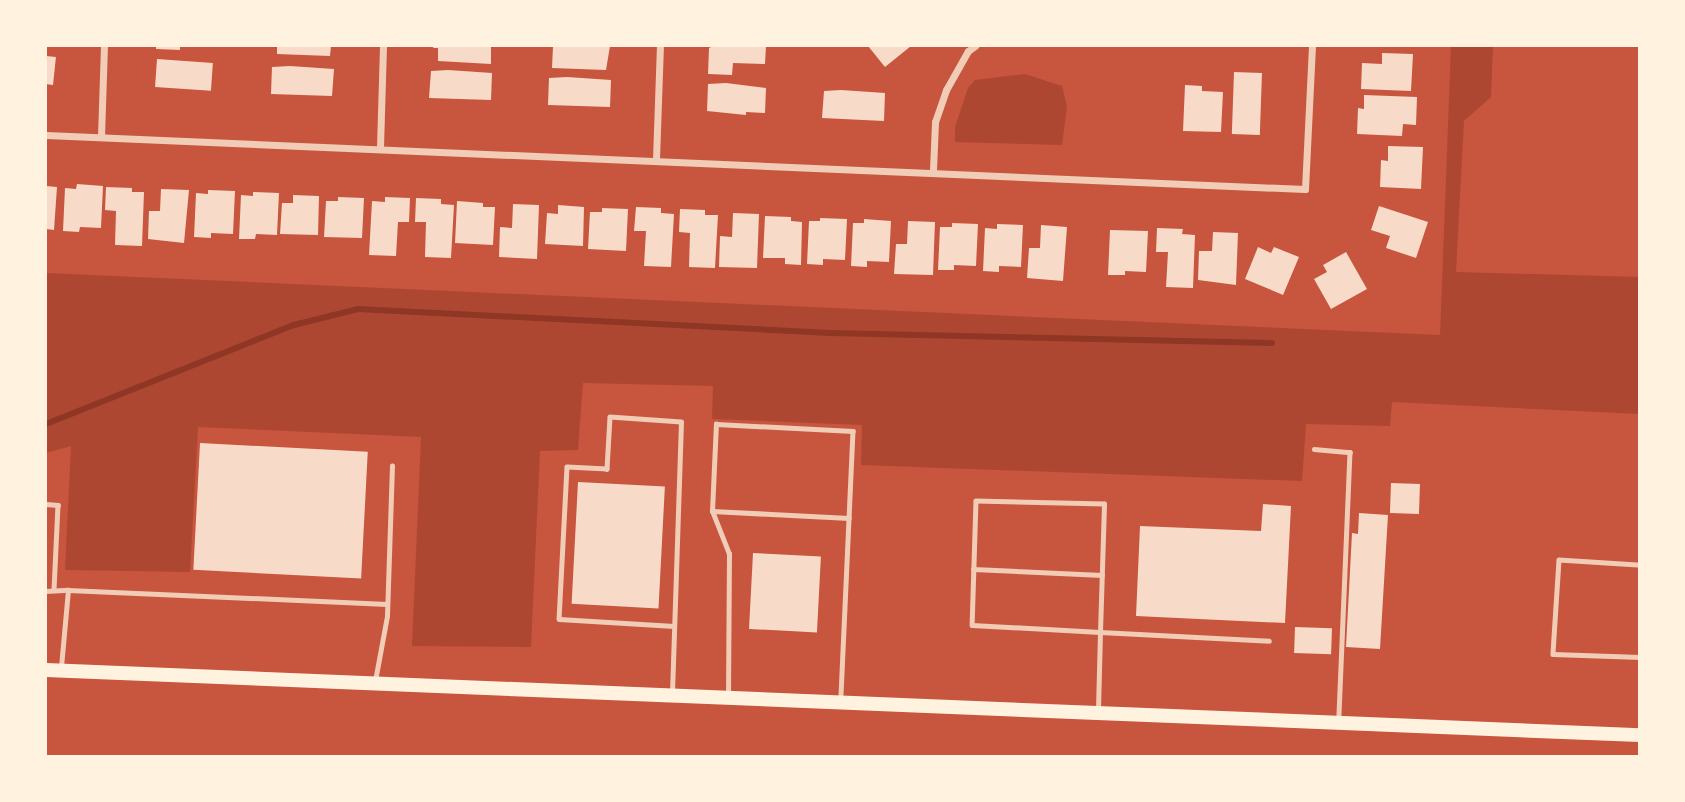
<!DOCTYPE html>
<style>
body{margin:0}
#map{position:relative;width:1685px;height:802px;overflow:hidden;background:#c8553d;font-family:Overpass,sans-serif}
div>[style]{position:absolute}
.green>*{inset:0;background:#ae4732}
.stream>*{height:6px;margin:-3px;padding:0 3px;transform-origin:3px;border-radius:3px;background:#8f3625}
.building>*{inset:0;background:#f7dbc8;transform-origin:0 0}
.service>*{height:4.5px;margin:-2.25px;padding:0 2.25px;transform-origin:2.25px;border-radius:2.25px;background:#f1ccb7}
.minor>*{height:7px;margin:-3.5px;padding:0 3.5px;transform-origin:3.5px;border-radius:3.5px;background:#f1ccb7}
.primary>*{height:14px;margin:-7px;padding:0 7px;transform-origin:7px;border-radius:7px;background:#fff3e0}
span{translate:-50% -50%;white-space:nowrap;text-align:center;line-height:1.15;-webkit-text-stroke:7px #fff3e0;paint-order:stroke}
.frame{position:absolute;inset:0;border:47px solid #fff3e0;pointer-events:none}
</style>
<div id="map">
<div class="green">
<div style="clip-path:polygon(1451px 46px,1493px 46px,1491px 97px,1464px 121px,1456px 272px,1639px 277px,1639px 414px,1392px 402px,1390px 426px,1306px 424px,1302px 481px,861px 465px,862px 425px,712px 419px,713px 386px,583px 383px,578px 450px,540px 451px,531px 647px,412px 646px,421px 437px,198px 427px,190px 572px,65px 570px,71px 446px,46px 453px,46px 273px,1440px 335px)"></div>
<div style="clip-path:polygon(1025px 74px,1062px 86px,1067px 106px,1062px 145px,955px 142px,955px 127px,968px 88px,975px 80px)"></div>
</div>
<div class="stream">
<div style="left:46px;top:424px;width:267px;rotate:-21.8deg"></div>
<div style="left:294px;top:325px;width:66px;rotate:-14deg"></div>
<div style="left:358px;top:309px;width:473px;rotate:2.9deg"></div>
<div style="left:830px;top:333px;width:442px;rotate:1.3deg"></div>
</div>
<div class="building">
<div style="clip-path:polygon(156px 46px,180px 46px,180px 50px,156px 49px)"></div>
<div style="clip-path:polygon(277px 46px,331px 46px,330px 56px,277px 54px)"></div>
<div style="clip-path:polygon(434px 46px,491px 46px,491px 64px,438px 61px,438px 48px,433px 48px)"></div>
<div style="clip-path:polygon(553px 46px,610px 46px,606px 70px,552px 68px)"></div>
<div style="clip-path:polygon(713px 46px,766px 46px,765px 64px,733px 63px,732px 75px,708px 74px,709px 48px)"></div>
<div style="clip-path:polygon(868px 46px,911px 46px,885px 67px)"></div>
<div style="clip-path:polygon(1382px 53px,1413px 54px,1411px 91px,1361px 89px,1362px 63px,1382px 64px)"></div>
<div style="left:46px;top:56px;width:10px;height:28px;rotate:6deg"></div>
<div style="left:157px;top:59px;width:56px;height:28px;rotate:4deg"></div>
<div style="clip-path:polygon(290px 66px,334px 69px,332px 96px,271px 94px,272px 67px)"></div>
<div style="clip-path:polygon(448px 70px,492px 73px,491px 100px,429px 98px,431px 71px)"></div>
<div style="left:1234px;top:72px;width:28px;height:62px;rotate:2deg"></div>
<div style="clip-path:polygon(567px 77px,611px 80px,610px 107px,548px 105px,549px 78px)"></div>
<div style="clip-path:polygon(726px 83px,766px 88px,765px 113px,746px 112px,746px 115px,707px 111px,708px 84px)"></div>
<div style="clip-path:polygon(1185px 85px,1202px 86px,1202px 91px,1223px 92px,1221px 132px,1183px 131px)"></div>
<div style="clip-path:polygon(841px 90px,885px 93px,884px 121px,822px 118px,824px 91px)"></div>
<div style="clip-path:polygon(1364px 95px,1417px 97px,1416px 125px,1403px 124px,1402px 136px,1357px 134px,1358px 108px,1364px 109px)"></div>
<div style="clip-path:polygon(1388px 146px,1423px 147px,1421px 189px,1380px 187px,1381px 160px,1388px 161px)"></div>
<div style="clip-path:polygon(77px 184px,103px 186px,101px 228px,80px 227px,79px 232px,63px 231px,65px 188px,76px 189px)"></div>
<div style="clip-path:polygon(46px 186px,57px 187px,54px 230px,46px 229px)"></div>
<div style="clip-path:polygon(106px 187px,132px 188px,132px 192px,144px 192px,142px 246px,115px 245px,116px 211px,105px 210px)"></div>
<div style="clip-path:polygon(161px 189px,189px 190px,184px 243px,148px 239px,149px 211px,160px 211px)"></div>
<div style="clip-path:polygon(208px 190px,235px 191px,233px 234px,211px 233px,211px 238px,194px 237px,196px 193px,208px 194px)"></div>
<div style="clip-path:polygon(253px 192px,279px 193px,277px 235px,256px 234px,255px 239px,239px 239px,241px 195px,253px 196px)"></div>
<div style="clip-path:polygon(293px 195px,319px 196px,318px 235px,280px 234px,282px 203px,293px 203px)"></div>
<div style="clip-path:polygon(338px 197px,364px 198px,362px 238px,324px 237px,326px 201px,338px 201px)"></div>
<div style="clip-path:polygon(385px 197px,410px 198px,409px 222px,398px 222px,396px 256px,369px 255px,372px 201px,385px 202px)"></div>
<div style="clip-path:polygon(416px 198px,441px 199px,441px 204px,454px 205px,451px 258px,425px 257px,426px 222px,415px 222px)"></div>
<div style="clip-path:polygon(457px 201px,483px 203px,483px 207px,495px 207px,493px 245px,455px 243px)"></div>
<div style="clip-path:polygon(513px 204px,539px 205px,537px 259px,499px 257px,500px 227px,512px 228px)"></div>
<div style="clip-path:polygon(558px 205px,584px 207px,583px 246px,545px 244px,547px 213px,558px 214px)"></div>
<div style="clip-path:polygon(1379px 206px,1428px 222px,1416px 258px,1386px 248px,1390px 236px,1371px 230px)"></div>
<div style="clip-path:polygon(636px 207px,661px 208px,661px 213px,674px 214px,671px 267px,644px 266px,646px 231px,634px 231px)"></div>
<div style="clip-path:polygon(602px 208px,628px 209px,626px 251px,588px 249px,590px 212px,602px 212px)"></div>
<div style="clip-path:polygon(680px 209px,705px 210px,705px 215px,718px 215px,715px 268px,689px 267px,690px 233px,679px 232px)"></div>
<div style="clip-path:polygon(733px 213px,759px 214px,757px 268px,719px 267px,720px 236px,732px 237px)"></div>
<div style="clip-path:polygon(765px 216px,791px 217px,791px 221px,802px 222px,801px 265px,785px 264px,785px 258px,763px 258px)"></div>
<div style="clip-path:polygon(820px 218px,847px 219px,845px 260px,823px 259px,823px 265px,807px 264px,809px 221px,820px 221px)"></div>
<div style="clip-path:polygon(864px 219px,891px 221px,889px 262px,867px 261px,867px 267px,851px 266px,853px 223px,864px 223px)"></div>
<div style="clip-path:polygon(908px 221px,935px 222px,933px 275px,894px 274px,896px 244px,907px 244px)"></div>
<div style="clip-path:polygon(952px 223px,978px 224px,976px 266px,954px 265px,954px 270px,938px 270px,940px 227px,952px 227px)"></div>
<div style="clip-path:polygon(997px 224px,1023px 225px,1021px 267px,999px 266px,999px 272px,983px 271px,985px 228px,997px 229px)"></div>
<div style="clip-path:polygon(1041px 225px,1067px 227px,1063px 281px,1027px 278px,1029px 248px,1040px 248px)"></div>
<div style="clip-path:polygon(1157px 228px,1183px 229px,1182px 234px,1195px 235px,1193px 288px,1166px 287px,1168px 252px,1156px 252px)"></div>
<div style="clip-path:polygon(1110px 230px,1148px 231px,1146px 272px,1125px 271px,1125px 275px,1108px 275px)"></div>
<div style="clip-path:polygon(1213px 232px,1238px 233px,1236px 285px,1198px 280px,1199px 251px,1212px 251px)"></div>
<div style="clip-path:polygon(1258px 247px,1271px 253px,1274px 247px,1299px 257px,1283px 295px,1245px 279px)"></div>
<div style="clip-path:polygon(1346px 252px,1367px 289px,1331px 309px,1314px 279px,1327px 272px,1323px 265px)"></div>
<div style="left:200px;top:443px;width:168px;height:127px;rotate:3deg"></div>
<div style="left:578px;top:482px;width:87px;height:122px;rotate:3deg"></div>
<div style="left:1391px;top:483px;width:29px;height:30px;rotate:2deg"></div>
<div style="clip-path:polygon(1263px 504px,1291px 506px,1285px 623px,1136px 616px,1140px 526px,1261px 531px)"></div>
<div style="clip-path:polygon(1359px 513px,1388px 515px,1380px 649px,1346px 647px,1352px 533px,1358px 534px)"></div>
<div style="left:753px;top:553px;width:68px;height:76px;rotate:3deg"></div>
<div style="left:1295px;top:627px;width:37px;height:26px;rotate:2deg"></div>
</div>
<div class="service">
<div style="left:1314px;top:449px;width:36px;rotate:5deg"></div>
<div style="left:1350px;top:452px;width:267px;rotate:92.4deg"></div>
<div style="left:46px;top:504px;width:12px;rotate:5deg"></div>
<div style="left:58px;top:505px;width:85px;rotate:92.7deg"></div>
<div style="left:712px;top:511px;width:137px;rotate:2.9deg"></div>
<div style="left:1637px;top:565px;width:78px;rotate:-176.3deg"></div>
<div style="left:1559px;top:560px;width:94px;rotate:93.7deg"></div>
<div style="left:1553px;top:654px;width:87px;rotate:2deg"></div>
<div style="left:973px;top:569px;width:129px;rotate:2.7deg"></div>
<div style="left:46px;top:591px;width:22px;rotate:-3deg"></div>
<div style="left:61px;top:667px;width:77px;rotate:-84.8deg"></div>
<div style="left:68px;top:590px;width:319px;rotate:2.5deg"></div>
<div style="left:375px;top:681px;width:66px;rotate:-79.5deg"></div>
<div style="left:387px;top:616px;width:150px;rotate:-88.1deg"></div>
<div style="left:672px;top:692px;width:29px;rotate:-88deg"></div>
<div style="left:673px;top:663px;width:241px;rotate:-88.1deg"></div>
<div style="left:681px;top:422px;width:71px;rotate:-176deg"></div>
<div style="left:610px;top:417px;width:52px;rotate:93.3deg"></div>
<div style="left:607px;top:469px;width:40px;rotate:-177.1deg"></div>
<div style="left:567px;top:467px;width:152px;rotate:93deg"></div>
<div style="left:559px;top:619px;width:115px;rotate:3.5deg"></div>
<div style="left:728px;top:696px;width:142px;rotate:-89.6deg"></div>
<div style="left:729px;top:554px;width:46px;rotate:-111.6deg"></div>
<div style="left:712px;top:511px;width:87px;rotate:-87.4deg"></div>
<div style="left:716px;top:424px;width:137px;rotate:2.9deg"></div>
<div style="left:853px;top:431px;width:267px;rotate:92.6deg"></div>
<div style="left:1098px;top:709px;width:77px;rotate:-88.5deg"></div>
<div style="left:1100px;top:632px;width:128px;rotate:-88.2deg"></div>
<div style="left:1104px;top:504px;width:128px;rotate:-178.7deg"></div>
<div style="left:976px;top:501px;width:124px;rotate:91.8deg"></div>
<div style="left:972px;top:625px;width:128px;rotate:3.1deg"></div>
<div style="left:1100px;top:632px;width:169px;rotate:3deg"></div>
</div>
<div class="minor">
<div style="left:46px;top:135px;width:1260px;rotate:2.46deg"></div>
<div style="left:1305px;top:189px;width:143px;rotate:-87.2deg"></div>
<div style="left:101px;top:136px;width:90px;rotate:-88.1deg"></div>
<div style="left:380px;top:147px;width:101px;rotate:-88.3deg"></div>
<div style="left:656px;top:159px;width:113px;rotate:-88deg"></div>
<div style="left:933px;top:170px;width:48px;rotate:-87.6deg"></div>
<div style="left:935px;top:122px;width:34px;rotate:-71deg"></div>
<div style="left:946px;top:90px;width:45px;rotate:-60.6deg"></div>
<div style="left:968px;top:51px;width:9px;rotate:-36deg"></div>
</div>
<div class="primary">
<div style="left:46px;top:670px;width:1595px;rotate:2.34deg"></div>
</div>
<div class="frame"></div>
</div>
